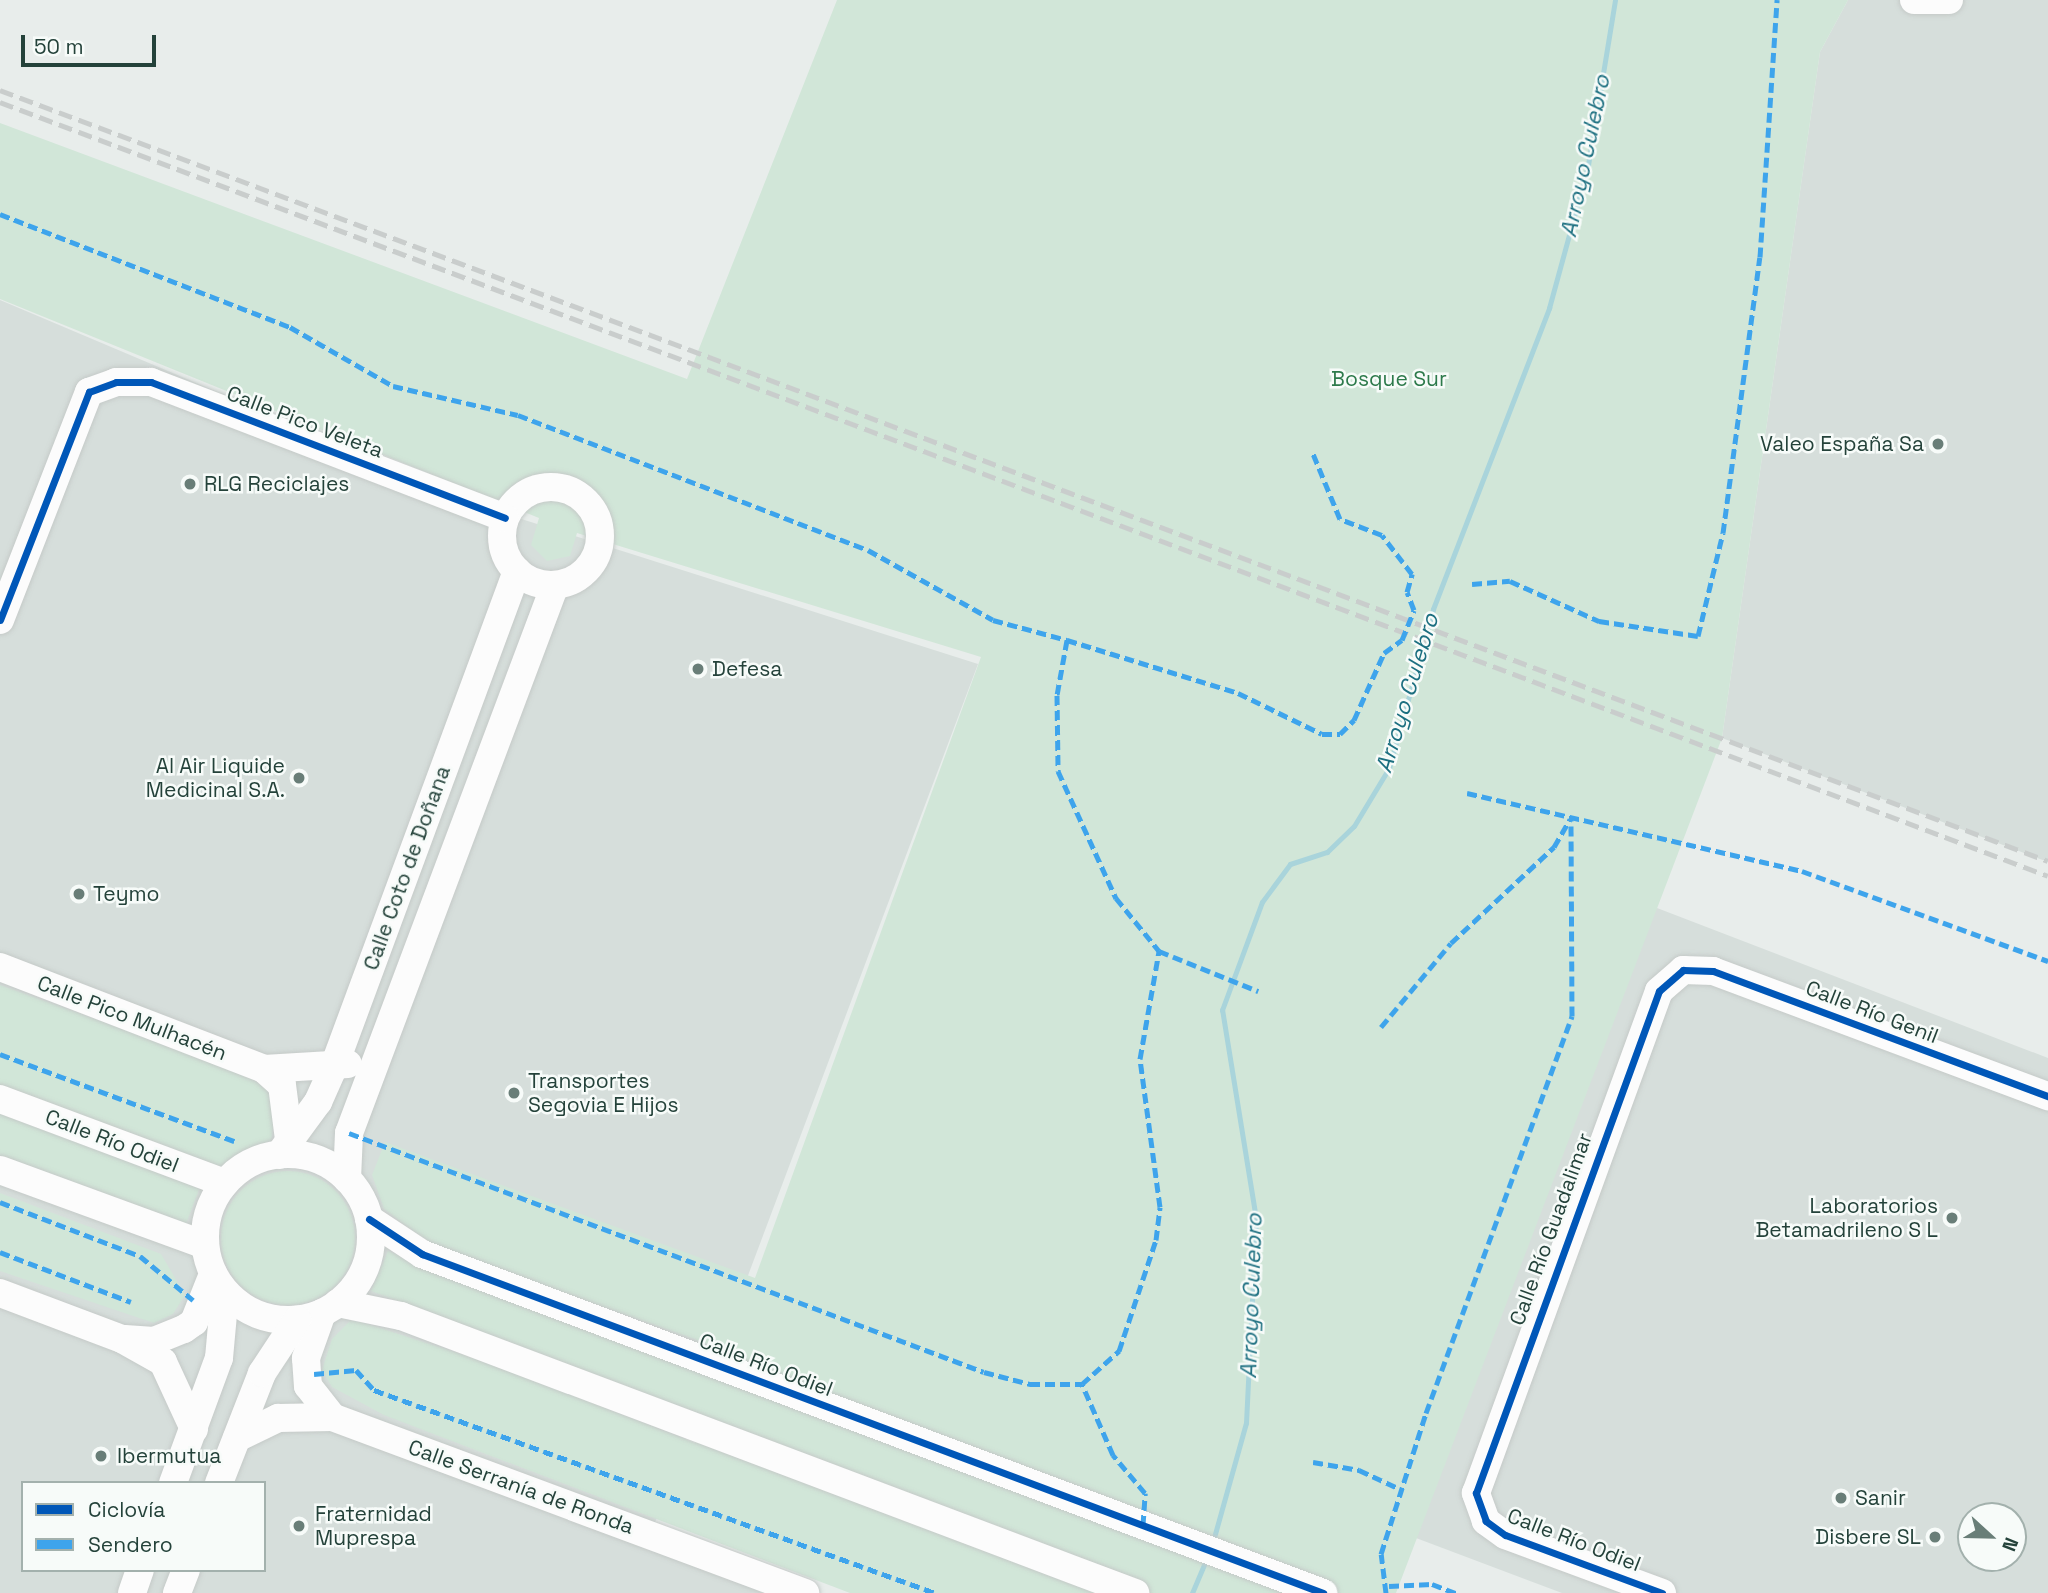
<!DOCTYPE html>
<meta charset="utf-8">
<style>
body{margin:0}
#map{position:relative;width:2048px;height:1593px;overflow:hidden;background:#e8edeb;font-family:"Space Grotesk",sans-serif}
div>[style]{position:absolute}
.built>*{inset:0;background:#d6dedb}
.green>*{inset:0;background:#d1e6d8;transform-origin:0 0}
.round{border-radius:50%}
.stream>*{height:5px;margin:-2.5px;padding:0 2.5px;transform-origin:2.5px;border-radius:2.5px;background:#a9d4db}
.roads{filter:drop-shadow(0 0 2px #c5cac8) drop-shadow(0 0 2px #c5cac8)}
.minor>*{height:28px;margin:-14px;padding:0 14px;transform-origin:14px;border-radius:14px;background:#fcfcfc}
.minor>.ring{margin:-14px;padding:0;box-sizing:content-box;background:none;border:28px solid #fcfcfc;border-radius:50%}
.rail>*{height:5px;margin-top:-2.5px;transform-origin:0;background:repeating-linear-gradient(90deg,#c9cdcc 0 14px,transparent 0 21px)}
.quiet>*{height:5px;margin-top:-2.5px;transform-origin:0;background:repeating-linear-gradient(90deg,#3ea4ec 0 10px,transparent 0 15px)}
.cycleway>*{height:7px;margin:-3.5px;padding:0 3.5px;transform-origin:3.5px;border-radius:3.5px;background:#0057b8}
.dots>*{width:19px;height:19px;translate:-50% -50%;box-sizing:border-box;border:4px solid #f7fbf9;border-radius:50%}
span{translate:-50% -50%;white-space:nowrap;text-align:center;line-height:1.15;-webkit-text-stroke:5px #f7fbf9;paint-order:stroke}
.park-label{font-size:21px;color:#2d7a4b}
.street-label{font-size:21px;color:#24423a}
.poi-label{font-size:21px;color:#24423a}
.right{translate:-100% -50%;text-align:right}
.left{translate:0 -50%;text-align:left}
.water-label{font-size:23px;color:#1c6f80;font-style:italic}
.legend{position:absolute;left:21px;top:1481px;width:245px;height:91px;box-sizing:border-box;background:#f7fbf9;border:2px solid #a3b1ad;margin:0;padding:9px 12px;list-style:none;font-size:21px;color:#24423a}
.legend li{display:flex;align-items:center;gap:14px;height:35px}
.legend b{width:35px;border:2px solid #a3b1ad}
.north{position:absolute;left:1957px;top:1502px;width:70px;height:70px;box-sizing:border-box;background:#f7fbf9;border:2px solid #a3b1ad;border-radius:50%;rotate:112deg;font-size:19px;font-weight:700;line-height:28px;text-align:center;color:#24423a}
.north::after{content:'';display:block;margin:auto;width:24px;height:32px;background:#697e78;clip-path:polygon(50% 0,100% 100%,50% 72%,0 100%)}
.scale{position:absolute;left:21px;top:35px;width:135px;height:32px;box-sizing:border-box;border:4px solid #24423a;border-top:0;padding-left:9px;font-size:21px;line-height:24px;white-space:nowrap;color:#24423a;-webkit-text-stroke:5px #f7fbf9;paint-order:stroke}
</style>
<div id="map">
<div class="built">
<div style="clip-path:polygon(1848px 0,2048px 0,2048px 862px,1722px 738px,1820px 52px)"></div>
<div style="clip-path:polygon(evenodd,0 300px,506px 514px,978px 664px,647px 1544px,767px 1593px,0 1593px,0 300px,23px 1483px,264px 1483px,264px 1570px,23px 1570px,23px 1483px)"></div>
<div style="clip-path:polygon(evenodd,1644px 903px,2048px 1058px,2048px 1593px,1562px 1593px,1416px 1538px,1644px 903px,1971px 1516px,2013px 1516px,2013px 1558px,1971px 1558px,1971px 1516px)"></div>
</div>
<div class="green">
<div style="clip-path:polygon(837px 0,1848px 0,1820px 52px,1722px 738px,1396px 1593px,850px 1593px,384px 1415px,332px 1387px,322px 1370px,332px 1339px,352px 1319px,498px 1366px,695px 1443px,705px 1416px,371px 1291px,388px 1251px,719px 1377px,728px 1351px,435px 1247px,384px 1209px,372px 1175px,385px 1142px,755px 1278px,981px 657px,577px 533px,570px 556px,547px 561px,531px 545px,539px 518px,0 299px,0 123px,687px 379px)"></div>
<div style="clip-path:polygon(0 985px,243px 1072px,279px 1099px,271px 1140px,221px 1172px,0 1089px)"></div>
<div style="left:0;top:1111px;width:214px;height:48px;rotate:21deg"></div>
<div class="round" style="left:221px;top:1171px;width:134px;height:134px"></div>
<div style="clip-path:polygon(0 1193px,161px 1254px,185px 1295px,173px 1314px,154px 1323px,0 1271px)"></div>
</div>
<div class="stream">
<div style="left:1213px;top:1541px;width:123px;rotate:-74.4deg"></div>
<div style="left:1246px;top:1423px;width:204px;rotate:-87.2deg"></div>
<div style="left:1256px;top:1219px;width:212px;rotate:-99.2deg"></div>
<div style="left:1222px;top:1010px;width:115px;rotate:-69.7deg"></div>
<div style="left:1262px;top:902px;width:47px;rotate:-53.6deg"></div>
<div style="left:1290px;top:864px;width:39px;rotate:-18deg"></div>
<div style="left:1327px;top:852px;width:37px;rotate:-44deg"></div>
<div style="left:1354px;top:826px;width:68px;rotate:-58.9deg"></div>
<div style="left:1389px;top:768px;width:165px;rotate:-74.5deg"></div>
<div style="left:1433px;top:609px;width:323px;rotate:-68.9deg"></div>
<div style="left:1549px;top:308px;width:148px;rotate:-74.7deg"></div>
<div style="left:1588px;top:165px;width:167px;rotate:-80.7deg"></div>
<div style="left:1192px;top:1593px;width:39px;rotate:-67deg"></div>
</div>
<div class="roads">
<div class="minor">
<div style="left:1914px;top:0;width:35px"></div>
<div class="ring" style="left:502px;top:487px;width:70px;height:70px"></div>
<div style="left:0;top:620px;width:245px;rotate:-68.7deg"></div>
<div style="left:89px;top:392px;width:29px;rotate:-20deg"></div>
<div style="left:116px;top:382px;width:35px"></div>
<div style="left:151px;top:382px;width:379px;rotate:21deg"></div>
<div style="left:0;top:967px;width:283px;rotate:21.1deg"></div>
<div style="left:264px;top:1069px;width:24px;rotate:42deg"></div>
<div style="left:282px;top:1085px;width:55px;rotate:82.7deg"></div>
<div style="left:264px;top:1069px;width:84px;rotate:-3.4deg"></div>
<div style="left:0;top:1099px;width:240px;rotate:20.5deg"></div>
<div class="ring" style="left:205px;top:1154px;width:138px;height:138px"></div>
<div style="left:279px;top:1155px;width:66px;rotate:-53.7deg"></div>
<div style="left:318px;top:1102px;width:36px;rotate:-66deg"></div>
<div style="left:333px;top:1069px;width:531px;rotate:-69.72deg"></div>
<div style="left:0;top:1170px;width:218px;rotate:20.1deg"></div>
<div style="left:347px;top:1179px;width:46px;rotate:-87.5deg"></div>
<div style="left:349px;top:1133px;width:585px;rotate:-69.4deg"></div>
<div style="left:369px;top:1219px;width:64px;rotate:33.4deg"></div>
<div style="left:422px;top:1254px;width:963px;rotate:20.62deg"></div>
<div style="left:0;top:1293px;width:130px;rotate:20.7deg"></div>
<div style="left:122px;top:1339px;width:47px;rotate:29.3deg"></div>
<div style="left:163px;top:1362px;width:74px;rotate:65.2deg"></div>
<div style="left:338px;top:1303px;width:64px;rotate:11.7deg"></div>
<div style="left:401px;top:1316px;width:785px;rotate:20.68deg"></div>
<div style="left:322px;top:1313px;width:48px;rotate:109.6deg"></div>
<div style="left:306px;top:1358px;width:28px;rotate:86deg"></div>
<div style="left:308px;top:1386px;width:39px;rotate:52deg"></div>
<div style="left:125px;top:1339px;width:29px;rotate:4deg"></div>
<div style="left:154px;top:1341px;width:32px;rotate:-22deg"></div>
<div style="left:184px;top:1329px;width:12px;rotate:-35deg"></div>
<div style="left:194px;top:1322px;width:52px;rotate:-68.4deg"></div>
<div style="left:237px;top:1438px;width:46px;rotate:-26deg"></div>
<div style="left:278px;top:1418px;width:54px;rotate:-1.1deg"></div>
<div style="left:332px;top:1417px;width:505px;rotate:20.41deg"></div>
<div style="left:173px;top:1483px;width:133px;rotate:-69.8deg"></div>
<div style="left:219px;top:1358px;width:66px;rotate:-84.8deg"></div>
<div style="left:219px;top:1483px;width:118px;rotate:-68.6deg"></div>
<div style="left:262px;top:1373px;width:64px;rotate:-56.6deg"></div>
<div style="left:132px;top:1593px;width:24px;rotate:-71deg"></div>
<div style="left:177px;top:1593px;width:25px;rotate:-69deg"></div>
<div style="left:1662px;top:1593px;width:167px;rotate:-159.7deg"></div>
<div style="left:1505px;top:1535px;width:24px;rotate:-144deg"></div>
<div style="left:1486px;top:1521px;width:30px;rotate:-110deg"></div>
<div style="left:1476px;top:1493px;width:534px;rotate:-69.97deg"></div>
<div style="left:1659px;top:991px;width:32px;rotate:-41deg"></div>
<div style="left:1683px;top:970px;width:30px;rotate:2deg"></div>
<div style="left:1713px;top:971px;width:358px;rotate:20.5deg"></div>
</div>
</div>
<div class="rail">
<div style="left:0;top:90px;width:2188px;rotate:20.63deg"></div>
<div style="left:0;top:102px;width:2189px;rotate:20.7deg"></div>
</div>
<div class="quiet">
<div style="left:0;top:214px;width:311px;rotate:21.3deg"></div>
<div style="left:290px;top:327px;width:119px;rotate:29.8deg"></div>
<div style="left:393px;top:386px;width:128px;rotate:13.1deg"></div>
<div style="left:518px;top:415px;width:375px;rotate:21.1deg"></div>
<div style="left:868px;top:550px;width:143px;rotate:29.2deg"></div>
<div style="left:993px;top:620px;width:77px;rotate:15.1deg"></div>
<div style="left:1067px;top:640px;width:56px;rotate:100.3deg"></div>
<div style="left:1057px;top:695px;width:76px;rotate:89.2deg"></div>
<div style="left:1058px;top:771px;width:140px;rotate:65.5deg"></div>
<div style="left:1116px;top:898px;width:68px;rotate:50.9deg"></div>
<div style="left:1159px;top:951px;width:107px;rotate:22deg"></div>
<div style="left:1472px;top:584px;width:38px;rotate:-5deg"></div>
<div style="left:1510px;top:581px;width:98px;rotate:24.2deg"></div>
<div style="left:1599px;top:621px;width:100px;rotate:8.6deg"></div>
<div style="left:1698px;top:636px;width:106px;rotate:-76.4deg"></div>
<div style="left:1723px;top:533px;width:278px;rotate:-82.4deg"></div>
<div style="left:1760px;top:257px;width:258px;rotate:-86.2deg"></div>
<div style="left:1067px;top:640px;width:179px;rotate:17.2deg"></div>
<div style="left:1238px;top:693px;width:93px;rotate:26deg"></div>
<div style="left:1322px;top:734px;width:18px"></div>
<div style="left:1340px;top:734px;width:20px;rotate:-45deg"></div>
<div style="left:1354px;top:720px;width:73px;rotate:-65.9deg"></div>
<div style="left:1384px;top:653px;width:22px;rotate:-36deg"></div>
<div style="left:1402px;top:640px;width:32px;rotate:-68deg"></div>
<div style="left:1414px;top:610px;width:19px;rotate:-111deg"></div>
<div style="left:1407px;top:592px;width:19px;rotate:-74deg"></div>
<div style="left:1412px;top:574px;width:49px;rotate:-127.6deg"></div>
<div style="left:1382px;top:535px;width:45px;rotate:-159.1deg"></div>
<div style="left:1340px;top:519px;width:74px;rotate:-112.4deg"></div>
<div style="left:1467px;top:793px;width:344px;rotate:13.1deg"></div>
<div style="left:1802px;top:871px;width:262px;rotate:20.1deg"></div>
<div style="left:1381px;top:1027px;width:109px;rotate:-50.2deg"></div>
<div style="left:1451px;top:943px;width:141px;rotate:-43deg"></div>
<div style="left:1554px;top:847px;width:32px;rotate:-60deg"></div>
<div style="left:0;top:1054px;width:250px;rotate:20.4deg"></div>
<div style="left:349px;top:1133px;width:678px;rotate:20.63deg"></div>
<div style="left:984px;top:1372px;width:48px;rotate:14.6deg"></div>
<div style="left:1030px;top:1384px;width:52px"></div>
<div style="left:0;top:1202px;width:150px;rotate:21.1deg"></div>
<div style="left:140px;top:1256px;width:69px;rotate:39.7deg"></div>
<div style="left:0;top:1252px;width:140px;rotate:20.9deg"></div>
<div style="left:314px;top:1374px;width:42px;rotate:-5.4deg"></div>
<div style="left:356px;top:1370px;width:27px;rotate:48deg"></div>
<div style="left:374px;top:1390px;width:597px;rotate:19.89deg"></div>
<div style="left:1313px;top:1462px;width:47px;rotate:9.9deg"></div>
<div style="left:1359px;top:1470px;width:47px;rotate:24.9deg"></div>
<div style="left:1143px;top:1525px;width:32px;rotate:-86deg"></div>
<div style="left:1145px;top:1493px;width:50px;rotate:-130.1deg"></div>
<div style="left:1113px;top:1455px;width:77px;rotate:-113.6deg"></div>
<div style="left:1082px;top:1384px;width:50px;rotate:-41.7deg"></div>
<div style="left:1119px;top:1351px;width:117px;rotate:-71.6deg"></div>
<div style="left:1156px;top:1240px;width:33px;rotate:-83deg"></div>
<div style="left:1160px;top:1207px;width:149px;rotate:-97.7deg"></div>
<div style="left:1140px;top:1059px;width:110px;rotate:-80deg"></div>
<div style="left:1389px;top:1586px;width:43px;rotate:-2.7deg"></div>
<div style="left:1432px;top:1584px;width:26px;rotate:21deg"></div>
<div style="left:1386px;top:1593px;width:39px;rotate:-97deg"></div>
<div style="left:1381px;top:1554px;width:148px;rotate:-72.3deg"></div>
<div style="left:1426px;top:1413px;width:423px;rotate:-69.8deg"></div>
<div style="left:1572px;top:1016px;width:198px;rotate:-90.3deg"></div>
</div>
<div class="cycleway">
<div style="left:0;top:620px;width:245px;rotate:-68.7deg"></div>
<div style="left:89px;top:392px;width:29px;rotate:-20deg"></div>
<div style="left:116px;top:382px;width:35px"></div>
<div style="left:151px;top:382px;width:379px;rotate:21deg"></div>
<div style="left:369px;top:1219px;width:64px;rotate:33.4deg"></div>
<div style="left:422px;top:1254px;width:963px;rotate:20.62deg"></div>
<div style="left:1662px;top:1593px;width:167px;rotate:-159.7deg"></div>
<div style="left:1505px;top:1535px;width:24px;rotate:-144deg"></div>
<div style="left:1486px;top:1521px;width:30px;rotate:-110deg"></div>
<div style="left:1476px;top:1493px;width:534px;rotate:-69.97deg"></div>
<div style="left:1659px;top:991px;width:32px;rotate:-41deg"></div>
<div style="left:1683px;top:970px;width:30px;rotate:2deg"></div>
<div style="left:1713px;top:971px;width:358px;rotate:20.5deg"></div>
</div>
<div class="dots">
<div style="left:1938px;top:444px;background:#697e78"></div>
<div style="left:190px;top:484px;background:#697e78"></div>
<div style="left:698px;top:669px;background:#697e78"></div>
<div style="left:299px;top:778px;background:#697e78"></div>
<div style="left:79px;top:894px;background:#697e78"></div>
<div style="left:514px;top:1093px;background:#697e78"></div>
<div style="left:1952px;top:1218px;background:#697e78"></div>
<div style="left:101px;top:1456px;background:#697e78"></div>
<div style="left:1841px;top:1498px;background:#697e78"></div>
<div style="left:299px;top:1526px;background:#697e78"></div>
<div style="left:1935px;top:1537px;background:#697e78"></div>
</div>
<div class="park-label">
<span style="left:1389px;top:379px">Bosque Sur</span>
</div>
<div class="street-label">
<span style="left:305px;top:422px;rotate:21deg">Calle Pico Veleta</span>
<span style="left:407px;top:868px;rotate:-70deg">Calle Coto de Doñana</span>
<span style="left:1872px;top:1012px;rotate:21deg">Calle Río Genil</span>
<span style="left:132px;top:1018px;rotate:21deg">Calle Pico Mulhacén</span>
<span style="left:112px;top:1141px;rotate:21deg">Calle Río Odiel</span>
<span style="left:1551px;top:1229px;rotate:-70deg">Calle Río Guadalimar</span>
<span style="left:766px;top:1365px;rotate:21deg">Calle Río Odiel</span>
<span style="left:521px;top:1487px;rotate:20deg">Calle Serranía de Ronda</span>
<span style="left:1574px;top:1540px;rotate:21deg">Calle Río Odiel</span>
</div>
<div class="poi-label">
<span class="right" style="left:1924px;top:444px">Valeo España Sa</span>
<span class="left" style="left:204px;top:484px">RLG Reciclajes</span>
<span class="left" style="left:712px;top:669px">Defesa</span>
<span class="right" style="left:285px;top:778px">Al Air Liquide<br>Medicinal S.A.</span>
<span class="left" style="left:93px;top:894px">Teymo</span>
<span class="left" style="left:528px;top:1093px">Transportes<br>Segovia E Hijos</span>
<span class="right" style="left:1938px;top:1218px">Laboratorios<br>Betamadrileno S L</span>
<span class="left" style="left:117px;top:1456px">Ibermutua</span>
<span class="left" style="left:1855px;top:1498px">Sanir</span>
<span class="left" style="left:315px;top:1526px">Fraternidad<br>Muprespa</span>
<span class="right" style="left:1921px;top:1537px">Disbere SL</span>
</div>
<div class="water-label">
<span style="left:1585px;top:156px;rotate:-78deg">Arroyo Culebro</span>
<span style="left:1407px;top:693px;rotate:-73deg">Arroyo Culebro</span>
<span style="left:1251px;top:1296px;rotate:-88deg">Arroyo Culebro</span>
</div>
<ul class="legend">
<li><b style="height:9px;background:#0057b8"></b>Ciclovía</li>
<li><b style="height:9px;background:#3ea4ec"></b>Sendero</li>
</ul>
<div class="north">N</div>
<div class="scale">50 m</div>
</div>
